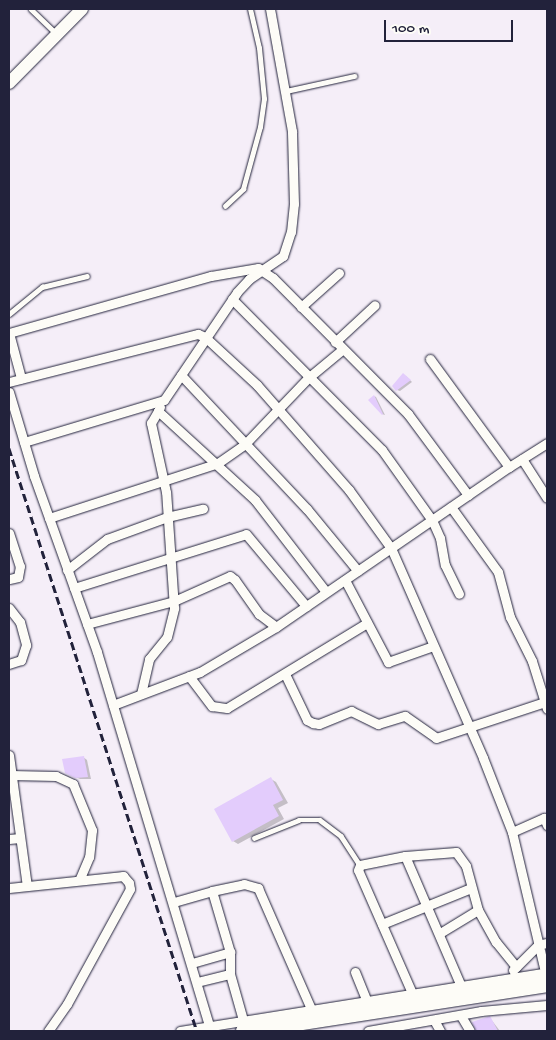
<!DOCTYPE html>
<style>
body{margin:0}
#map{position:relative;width:556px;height:1040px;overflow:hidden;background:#f5eef8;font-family:"Gochi Hand",sans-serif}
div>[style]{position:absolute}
.shadow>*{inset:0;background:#0003}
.building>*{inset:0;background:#e3ccfc}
.roads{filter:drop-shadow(0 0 1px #22223b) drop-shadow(0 0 1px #22223b)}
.lane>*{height:4.5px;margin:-2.25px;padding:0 2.25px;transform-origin:2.25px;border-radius:2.25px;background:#fdfcf7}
.street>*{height:9px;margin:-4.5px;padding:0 4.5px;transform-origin:4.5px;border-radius:4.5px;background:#fdfcf7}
.secondary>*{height:12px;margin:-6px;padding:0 6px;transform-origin:6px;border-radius:6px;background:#fdfcf7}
.highway>*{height:16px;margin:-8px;padding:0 8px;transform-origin:8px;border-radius:8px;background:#fdfcf7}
.rail>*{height:2.5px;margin-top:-1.25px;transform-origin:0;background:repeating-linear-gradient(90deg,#22223b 0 8px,transparent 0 12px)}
span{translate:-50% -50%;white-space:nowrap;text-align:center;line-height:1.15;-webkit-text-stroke:5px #fdfcf7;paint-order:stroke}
.frame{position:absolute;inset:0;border:10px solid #22223b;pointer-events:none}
.scale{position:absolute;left:384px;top:20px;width:129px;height:22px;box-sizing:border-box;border:2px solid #22223b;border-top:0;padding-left:6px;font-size:15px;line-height:18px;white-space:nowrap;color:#22223b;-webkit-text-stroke:4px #fdfcf7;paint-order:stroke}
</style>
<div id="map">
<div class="shadow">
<div style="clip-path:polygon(406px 376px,412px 382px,400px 391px,397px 390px)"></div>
<div style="clip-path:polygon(374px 396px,376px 397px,385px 415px,382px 414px)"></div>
<div style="clip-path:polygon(83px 757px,87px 760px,91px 779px,80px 779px,71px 775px)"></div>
<div style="clip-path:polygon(271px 779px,276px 782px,288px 803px,278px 808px,284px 819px,238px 844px,233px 841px)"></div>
<div style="clip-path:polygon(490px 1018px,500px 1031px,478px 1031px,474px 1023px)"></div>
</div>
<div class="building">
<div style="clip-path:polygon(403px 373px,411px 380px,396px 391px,392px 386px)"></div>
<div style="clip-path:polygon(374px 395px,383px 414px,382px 415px,368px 400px)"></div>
<div style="clip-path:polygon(84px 756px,88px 777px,75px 778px,65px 773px,62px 759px)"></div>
<div style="clip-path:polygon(271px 777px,283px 800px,273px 805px,279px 816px,232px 842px,214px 809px)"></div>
<div style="clip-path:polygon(490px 1016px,498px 1031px,476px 1031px,472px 1022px)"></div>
</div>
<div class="roads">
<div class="lane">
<div style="left:31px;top:9px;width:33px;rotate:44deg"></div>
<div style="left:286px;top:91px;width:70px;rotate:-12.4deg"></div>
<div style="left:225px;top:206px;width:25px;rotate:-43deg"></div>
<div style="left:243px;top:189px;width:64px;rotate:-74.7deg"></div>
<div style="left:260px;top:127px;width:28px;rotate:-82deg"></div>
<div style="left:264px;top:99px;width:51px;rotate:-95.6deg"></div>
<div style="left:259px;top:48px;width:40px;rotate:-103deg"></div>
<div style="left:9px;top:314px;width:43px;rotate:-39.3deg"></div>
<div style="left:42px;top:287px;width:46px;rotate:-13.7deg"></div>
<div style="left:254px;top:838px;width:48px;rotate:-21.8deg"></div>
<div style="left:299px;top:820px;width:21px"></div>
<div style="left:320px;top:820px;width:26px;rotate:37deg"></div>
<div style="left:341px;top:836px;width:35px;rotate:57deg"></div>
</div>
<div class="street">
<div style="left:232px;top:299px;width:213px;rotate:45.2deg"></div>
<div style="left:382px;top:450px;width:86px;rotate:54.5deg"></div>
<div style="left:432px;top:520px;width:20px;rotate:66deg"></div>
<div style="left:440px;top:538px;width:27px;rotate:80deg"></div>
<div style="left:445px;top:565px;width:32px;rotate:64deg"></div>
<div style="left:301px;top:307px;width:51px;rotate:-41.8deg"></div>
<div style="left:9px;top:333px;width:210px;rotate:-15.8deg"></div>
<div style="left:211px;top:276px;width:48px;rotate:-9.7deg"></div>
<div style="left:258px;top:268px;width:18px;rotate:34deg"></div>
<div style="left:273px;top:278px;width:192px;rotate:45.2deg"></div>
<div style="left:408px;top:414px;width:101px;rotate:53.5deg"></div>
<div style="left:9px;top:333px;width:47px;rotate:75.1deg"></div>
<div style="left:335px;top:342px;width:54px;rotate:-42.8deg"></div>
<div style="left:181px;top:375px;width:184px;rotate:46.8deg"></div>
<div style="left:307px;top:509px;width:80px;rotate:50.6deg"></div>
<div style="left:9px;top:382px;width:195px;rotate:-14.3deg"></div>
<div style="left:198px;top:334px;width:8px;rotate:23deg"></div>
<div style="left:205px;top:337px;width:71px;rotate:42.7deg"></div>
<div style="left:257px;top:385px;width:140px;rotate:48.8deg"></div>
<div style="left:349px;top:490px;width:72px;rotate:54.1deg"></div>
<div style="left:391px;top:548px;width:229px;rotate:66.3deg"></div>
<div style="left:483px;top:758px;width:79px;rotate:68.6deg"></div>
<div style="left:512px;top:832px;width:144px;rotate:76.7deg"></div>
<div style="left:9px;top:392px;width:88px;rotate:73.4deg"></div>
<div style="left:34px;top:476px;width:187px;rotate:70.3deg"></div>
<div style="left:97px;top:652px;width:396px;rotate:73.3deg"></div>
<div style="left:160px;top:407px;width:4px;rotate:117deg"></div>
<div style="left:158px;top:411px;width:132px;rotate:42.5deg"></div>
<div style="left:255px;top:500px;width:116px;rotate:52.3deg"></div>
<div style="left:24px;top:442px;width:146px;rotate:-16.7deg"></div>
<div style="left:164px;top:400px;width:130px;rotate:-55.9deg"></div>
<div style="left:237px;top:292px;width:18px;rotate:-47deg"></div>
<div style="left:249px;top:279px;width:41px;rotate:-34.1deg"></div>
<div style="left:283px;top:256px;width:25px;rotate:-72deg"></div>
<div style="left:291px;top:232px;width:28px;rotate:-84deg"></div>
<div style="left:294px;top:204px;width:73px;rotate:-91.6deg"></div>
<div style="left:292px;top:131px;width:124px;rotate:-100.2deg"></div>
<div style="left:522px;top:459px;width:46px;rotate:57.3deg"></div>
<div style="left:509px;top:467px;width:45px;rotate:-32.3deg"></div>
<div style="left:451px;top:507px;width:80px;rotate:54.1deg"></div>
<div style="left:498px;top:572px;width:47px;rotate:75.1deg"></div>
<div style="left:510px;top:617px;width:49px;rotate:63.4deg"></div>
<div style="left:532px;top:661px;width:50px;rotate:72.6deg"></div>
<div style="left:49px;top:518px;width:178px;rotate:-18deg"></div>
<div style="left:218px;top:463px;width:33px;rotate:-35deg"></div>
<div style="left:245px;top:444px;width:91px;rotate:-46.3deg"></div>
<div style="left:308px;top:378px;width:45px;rotate:-39.6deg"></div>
<div style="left:9px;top:533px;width:35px;rotate:72deg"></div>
<div style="left:20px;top:566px;width:11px;rotate:100deg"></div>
<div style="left:18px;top:577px;width:9px;rotate:167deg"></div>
<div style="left:67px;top:570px;width:51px;rotate:-37.8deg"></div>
<div style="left:107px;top:539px;width:64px;rotate:-20.1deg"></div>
<div style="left:167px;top:517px;width:37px;rotate:-13deg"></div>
<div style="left:345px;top:580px;width:93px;rotate:62.3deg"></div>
<div style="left:388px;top:662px;width:48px;rotate:-19.6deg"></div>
<div style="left:74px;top:588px;width:180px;rotate:-17.4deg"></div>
<div style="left:246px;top:534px;width:94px;rotate:50.2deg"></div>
<div style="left:9px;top:608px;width:18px;rotate:52deg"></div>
<div style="left:20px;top:622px;width:24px;rotate:75deg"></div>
<div style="left:26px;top:645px;width:16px;rotate:108deg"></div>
<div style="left:21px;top:660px;width:13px;rotate:162deg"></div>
<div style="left:87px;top:624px;width:90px;rotate:-14.8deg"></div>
<div style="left:174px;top:601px;width:61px;rotate:-24.1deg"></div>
<div style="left:230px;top:576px;width:6px;rotate:39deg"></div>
<div style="left:235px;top:580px;width:42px;rotate:54.8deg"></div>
<div style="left:259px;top:614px;width:21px;rotate:37deg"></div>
<div style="left:285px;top:674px;width:51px;rotate:64.4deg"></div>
<div style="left:307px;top:720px;width:7px;rotate:27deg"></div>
<div style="left:313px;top:723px;width:6px;rotate:9deg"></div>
<div style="left:319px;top:724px;width:35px;rotate:-22deg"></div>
<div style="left:351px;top:711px;width:30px;rotate:26deg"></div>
<div style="left:378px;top:724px;width:28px;rotate:-17deg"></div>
<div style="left:405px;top:716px;width:38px;rotate:35deg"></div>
<div style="left:436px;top:738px;width:115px;rotate:-18.3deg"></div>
<div style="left:189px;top:676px;width:38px;rotate:53deg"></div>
<div style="left:212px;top:706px;width:15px;rotate:8deg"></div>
<div style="left:227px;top:708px;width:164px;rotate:-31.3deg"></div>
<div style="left:141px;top:694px;width:36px;rotate:-77deg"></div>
<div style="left:149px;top:659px;width:28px;rotate:-51deg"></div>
<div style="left:167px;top:637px;width:30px;rotate:-76deg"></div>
<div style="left:174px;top:608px;width:116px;rotate:-93.9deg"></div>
<div style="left:166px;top:492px;width:71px;rotate:-102.3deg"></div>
<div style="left:151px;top:423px;width:14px;rotate:-60deg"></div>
<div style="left:113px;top:705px;width:93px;rotate:-20.8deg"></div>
<div style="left:200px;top:672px;width:88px;rotate:-30.6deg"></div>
<div style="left:276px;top:627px;width:283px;rotate:-34.5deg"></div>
<div style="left:509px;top:467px;width:134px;rotate:-126.2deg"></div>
<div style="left:9px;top:755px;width:132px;rotate:82.2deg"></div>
<div style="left:11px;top:775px;width:45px;rotate:1.3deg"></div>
<div style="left:56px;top:776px;width:19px;rotate:25deg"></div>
<div style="left:73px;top:784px;width:50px;rotate:67.6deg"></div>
<div style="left:92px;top:830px;width:27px;rotate:96deg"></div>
<div style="left:89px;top:857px;width:25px;rotate:113deg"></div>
<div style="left:512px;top:832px;width:35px;rotate:-24deg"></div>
<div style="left:544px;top:818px;width:8px;rotate:67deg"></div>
<div style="left:9px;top:839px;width:11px;rotate:-5deg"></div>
<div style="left:405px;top:856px;width:142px;rotate:66.7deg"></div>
<div style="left:9px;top:888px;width:115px;rotate:-6deg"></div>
<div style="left:123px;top:876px;width:9px;rotate:49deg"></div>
<div style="left:129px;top:883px;width:6px;rotate:81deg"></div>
<div style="left:130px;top:889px;width:131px;rotate:118.7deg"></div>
<div style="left:67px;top:1004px;width:33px;rotate:125deg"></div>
<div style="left:212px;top:891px;width:33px;rotate:-12deg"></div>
<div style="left:244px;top:884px;width:15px;rotate:16deg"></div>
<div style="left:258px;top:888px;width:134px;rotate:66.3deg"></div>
<div style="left:174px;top:902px;width:40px;rotate:-16deg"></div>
<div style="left:212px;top:891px;width:64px;rotate:73.6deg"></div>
<div style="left:230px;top:952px;width:22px;rotate:90deg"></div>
<div style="left:230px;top:974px;width:48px;rotate:74.2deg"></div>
<div style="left:382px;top:924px;width:96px;rotate:-22deg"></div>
<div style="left:440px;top:933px;width:44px;rotate:-31.2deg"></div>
<div style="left:478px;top:910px;width:37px;rotate:61deg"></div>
<div style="left:496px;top:942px;width:32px;rotate:51deg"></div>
<div style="left:192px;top:963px;width:40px;rotate:-16deg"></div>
<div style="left:513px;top:970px;width:35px;rotate:-45deg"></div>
<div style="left:538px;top:945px;width:9px;rotate:-13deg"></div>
<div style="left:355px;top:972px;width:32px;rotate:68deg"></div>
<div style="left:197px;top:982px;width:34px;rotate:-14deg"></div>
<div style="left:412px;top:993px;width:134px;rotate:-113.7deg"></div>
<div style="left:358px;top:870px;width:5px;rotate:-68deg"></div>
<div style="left:360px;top:865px;width:46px;rotate:-11.3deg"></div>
<div style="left:405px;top:856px;width:51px;rotate:-4.5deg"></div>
<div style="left:456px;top:852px;width:17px;rotate:54deg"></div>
<div style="left:466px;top:866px;width:46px;rotate:74.7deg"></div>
<div style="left:461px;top:1016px;width:17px;rotate:59deg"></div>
<div style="left:434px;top:1020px;width:13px;rotate:61deg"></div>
<div style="left:180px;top:1031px;width:372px;rotate:-9.1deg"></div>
<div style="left:368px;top:1031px;width:115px;rotate:-10deg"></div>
<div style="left:481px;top:1011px;width:66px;rotate:-5.2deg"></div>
</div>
<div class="secondary">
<div style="left:9px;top:83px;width:104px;rotate:-45.4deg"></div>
</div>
<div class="highway">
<div style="left:244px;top:1031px;width:307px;rotate:-8.8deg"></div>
</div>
</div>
<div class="rail">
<div style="left:9px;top:448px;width:613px;rotate:72.13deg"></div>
</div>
<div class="frame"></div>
<div class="scale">100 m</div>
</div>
